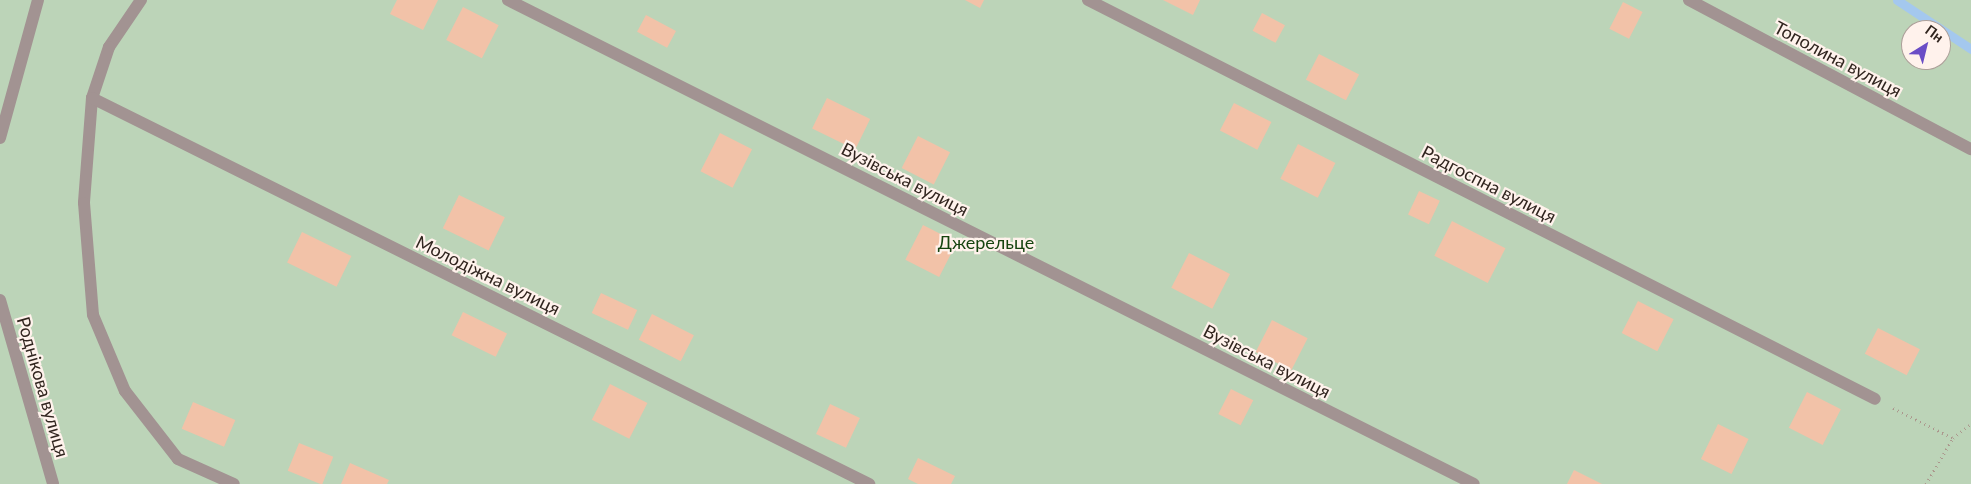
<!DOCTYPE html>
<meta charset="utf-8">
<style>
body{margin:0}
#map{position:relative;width:1971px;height:484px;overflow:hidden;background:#fbe2d5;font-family:Lato,sans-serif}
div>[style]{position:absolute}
.green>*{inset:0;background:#bcd4b8}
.stream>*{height:9px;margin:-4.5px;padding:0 4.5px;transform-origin:4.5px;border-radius:4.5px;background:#a4c8ee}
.building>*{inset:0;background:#f2c2a8;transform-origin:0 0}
.path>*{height:3px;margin-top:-1.5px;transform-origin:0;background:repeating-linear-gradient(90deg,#ab978d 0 1px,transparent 0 5px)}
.minor>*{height:12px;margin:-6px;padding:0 6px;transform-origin:6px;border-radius:6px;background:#a29392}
span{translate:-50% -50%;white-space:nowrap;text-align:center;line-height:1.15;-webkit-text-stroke:4.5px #fff2ec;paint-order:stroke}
.street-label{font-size:18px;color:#31251f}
.park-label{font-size:18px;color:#16440f}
.north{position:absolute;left:1901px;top:20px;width:50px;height:50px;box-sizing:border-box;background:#fff2ec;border:1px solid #ada09a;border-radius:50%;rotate:36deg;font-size:14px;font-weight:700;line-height:20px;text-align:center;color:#31251f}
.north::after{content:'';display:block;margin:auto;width:18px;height:22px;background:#6a4dc6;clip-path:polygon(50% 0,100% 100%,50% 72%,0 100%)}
</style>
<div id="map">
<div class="green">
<div style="clip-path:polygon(evenodd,0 0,1971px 0,1971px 484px,0 484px,0 0,1911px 30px,1941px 30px,1941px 60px,1911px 60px,1911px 30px)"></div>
</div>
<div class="stream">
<div style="left:1897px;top:0;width:89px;rotate:33.5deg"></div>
</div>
<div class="building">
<div style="clip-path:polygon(397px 0,438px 0,423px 30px,390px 14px)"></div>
<div style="clip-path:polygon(965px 0,984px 0,980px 8px)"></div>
<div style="clip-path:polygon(1163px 0,1200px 0,1193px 15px)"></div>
<div style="left:1623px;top:2px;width:22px;height:30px;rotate:27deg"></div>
<div style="left:463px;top:7px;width:40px;height:37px;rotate:27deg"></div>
<div style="left:1262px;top:13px;width:26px;height:20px;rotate:28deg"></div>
<div style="left:646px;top:15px;width:34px;height:19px;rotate:28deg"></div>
<div style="left:1319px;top:54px;width:45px;height:29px;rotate:27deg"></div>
<div style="left:827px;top:98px;width:48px;height:34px;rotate:26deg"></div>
<div style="left:1234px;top:103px;width:42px;height:31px;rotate:27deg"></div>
<div style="left:720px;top:133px;width:36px;height:43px;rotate:27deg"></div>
<div style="left:918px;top:136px;width:36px;height:36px;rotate:27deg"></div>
<div style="left:1298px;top:144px;width:42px;height:39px;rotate:27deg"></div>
<div style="left:1419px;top:191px;width:23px;height:26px;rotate:25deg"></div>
<div style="left:459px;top:195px;width:51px;height:37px;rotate:26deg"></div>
<div style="left:1452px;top:221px;width:60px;height:39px;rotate:27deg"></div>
<div style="left:923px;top:225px;width:38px;height:39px;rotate:27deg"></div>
<div style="left:302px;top:232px;width:55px;height:34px;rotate:26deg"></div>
<div style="left:1189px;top:253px;width:46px;height:39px;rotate:27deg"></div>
<div style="left:601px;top:293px;width:40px;height:22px;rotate:25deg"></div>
<div style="left:1638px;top:301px;width:40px;height:36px;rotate:27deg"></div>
<div style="left:463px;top:312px;width:49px;height:26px;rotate:26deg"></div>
<div style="left:652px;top:314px;width:47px;height:29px;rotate:27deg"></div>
<div style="left:1272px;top:320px;width:40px;height:36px;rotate:27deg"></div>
<div style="left:1878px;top:328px;width:47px;height:29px;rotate:27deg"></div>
<div style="left:610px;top:384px;width:42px;height:40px;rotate:27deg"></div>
<div style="left:1231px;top:389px;width:25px;height:28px;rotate:27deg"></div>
<div style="left:1807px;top:392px;width:38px;height:40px;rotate:27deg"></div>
<div style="left:193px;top:402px;width:46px;height:29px;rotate:23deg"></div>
<div style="left:830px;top:404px;width:33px;height:33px;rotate:25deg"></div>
<div style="left:1718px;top:424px;width:34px;height:39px;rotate:26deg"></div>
<div style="left:299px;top:443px;width:37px;height:30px;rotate:22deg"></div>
<div style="clip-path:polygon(918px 458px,955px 476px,951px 484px,918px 484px,908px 479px)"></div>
<div style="clip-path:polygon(350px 463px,389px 480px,387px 484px,341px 484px)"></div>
<div style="clip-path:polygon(1574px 470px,1602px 484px,1567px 484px)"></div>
</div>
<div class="path">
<div style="left:1893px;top:408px;width:67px;rotate:26.6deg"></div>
<div style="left:1926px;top:484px;width:53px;rotate:-59.6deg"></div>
<div style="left:1953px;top:438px;width:23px;rotate:-38deg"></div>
</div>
<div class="minor">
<div style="left:141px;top:0;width:57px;rotate:124.2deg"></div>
<div style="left:109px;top:47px;width:54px;rotate:108.4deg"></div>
<div style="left:92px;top:98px;width:105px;rotate:94.4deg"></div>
<div style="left:84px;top:203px;width:112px;rotate:85.4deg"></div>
<div style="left:93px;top:315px;width:82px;rotate:67.2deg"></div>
<div style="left:125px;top:391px;width:86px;rotate:52.1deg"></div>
<div style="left:178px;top:459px;width:61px;rotate:24.1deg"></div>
<div style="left:508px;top:0;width:1080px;rotate:26.61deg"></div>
<div style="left:1088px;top:0;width:882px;rotate:26.88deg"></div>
<div style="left:1689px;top:0;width:319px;rotate:27.9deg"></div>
<div style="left:92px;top:98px;width:868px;rotate:26.42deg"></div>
<div style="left:0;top:138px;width:143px;rotate:-74.6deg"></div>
<div style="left:0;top:300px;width:191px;rotate:73.9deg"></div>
</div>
<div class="street-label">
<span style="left:1838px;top:59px;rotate:28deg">Тополина вулиця</span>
<span style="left:905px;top:179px;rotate:27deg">Вузівська вулиця</span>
<span style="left:1489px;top:184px;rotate:27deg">Радгоспна вулиця</span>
<span style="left:488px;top:275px;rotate:26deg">Молодіжна вулиця</span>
<span style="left:1267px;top:361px;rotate:27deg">Вузівська вулиця</span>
<span style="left:43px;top:387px;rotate:74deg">Роднікова вулиця</span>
</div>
<div class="park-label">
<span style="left:986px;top:242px">Джерельце</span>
</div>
<div class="north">Пн</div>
</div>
